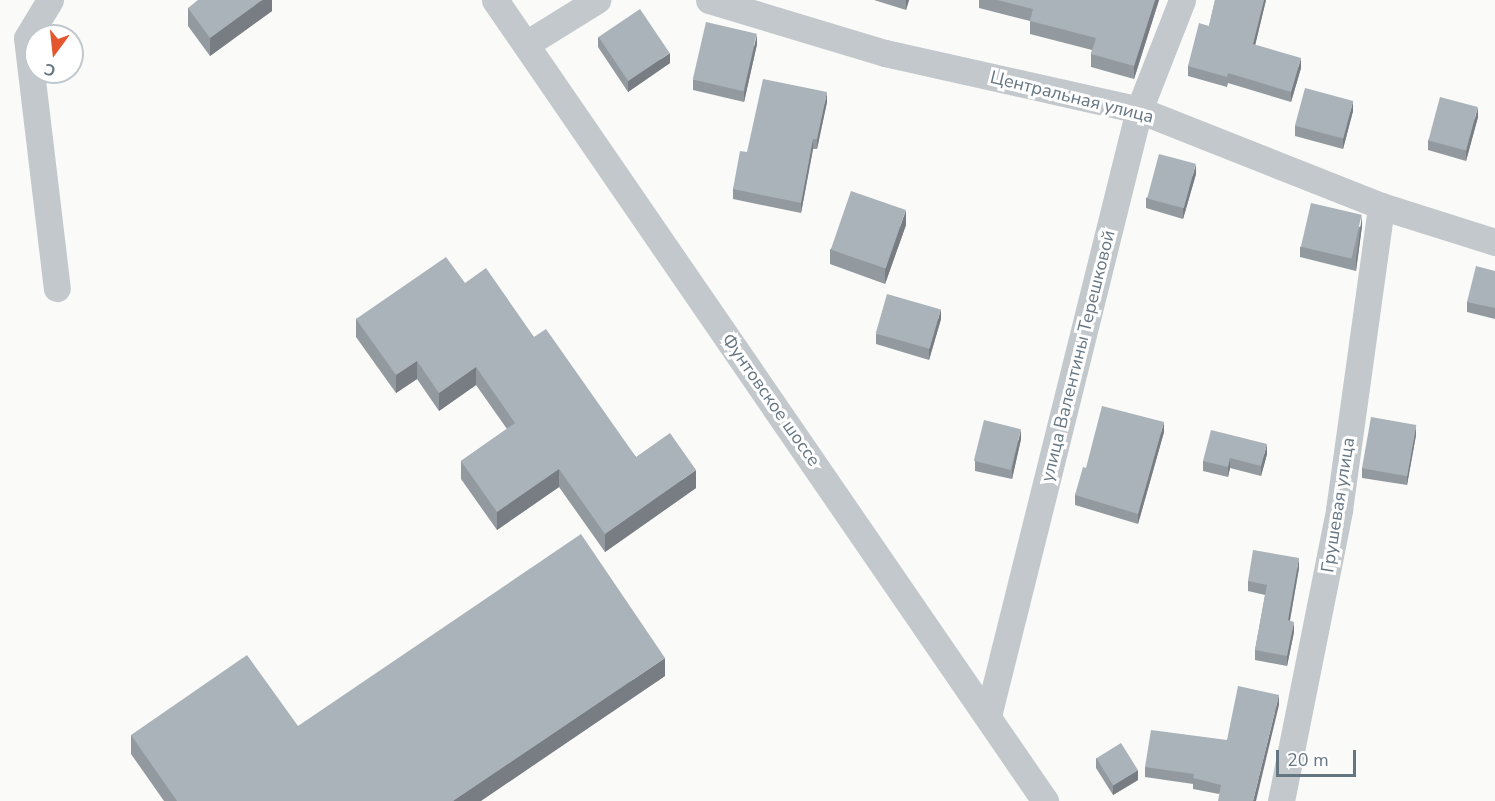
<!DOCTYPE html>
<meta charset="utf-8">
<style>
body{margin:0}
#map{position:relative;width:1495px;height:801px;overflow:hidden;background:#fafaf8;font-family:"Nunito Sans",sans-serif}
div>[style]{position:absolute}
.minor>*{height:27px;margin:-13.5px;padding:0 13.5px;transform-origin:13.5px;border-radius:13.5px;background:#c3c8cc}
.wall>*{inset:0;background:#929a9f}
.shaded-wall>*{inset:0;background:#777d82}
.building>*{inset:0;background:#aab3b9;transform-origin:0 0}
span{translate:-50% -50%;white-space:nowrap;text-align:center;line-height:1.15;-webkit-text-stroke:6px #fff;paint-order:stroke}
.street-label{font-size:18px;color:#657683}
.north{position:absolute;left:24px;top:24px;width:60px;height:60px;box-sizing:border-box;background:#fff;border:2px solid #c1c8cd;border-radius:50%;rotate:195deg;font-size:16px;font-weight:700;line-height:24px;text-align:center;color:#657683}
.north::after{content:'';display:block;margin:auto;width:21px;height:27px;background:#e4572e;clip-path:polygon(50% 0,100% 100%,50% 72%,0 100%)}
.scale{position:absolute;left:1276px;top:750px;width:80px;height:27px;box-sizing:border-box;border:3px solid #657683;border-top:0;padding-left:8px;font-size:18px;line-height:21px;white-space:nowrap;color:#657683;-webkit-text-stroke:4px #fff;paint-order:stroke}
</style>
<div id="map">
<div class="minor">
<div style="left:50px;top:0;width:44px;rotate:121.2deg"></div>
<div style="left:27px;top:38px;width:252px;rotate:83.2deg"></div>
<div style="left:495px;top:0;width:972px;rotate:55.52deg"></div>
<div style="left:709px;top:0;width:184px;rotate:16.8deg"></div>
<div style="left:885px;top:53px;width:260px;rotate:12.6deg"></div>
<div style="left:1139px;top:110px;width:260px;rotate:21.6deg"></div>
<div style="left:1381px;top:206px;width:120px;rotate:17.5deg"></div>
<div style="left:526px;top:44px;width:84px;rotate:-31.8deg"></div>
<div style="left:988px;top:716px;width:625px;rotate:-76.01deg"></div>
<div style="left:1139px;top:110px;width:118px;rotate:-68.6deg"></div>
<div style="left:1281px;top:801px;width:297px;rotate:-78.7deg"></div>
<div style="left:1339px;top:510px;width:307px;rotate:-82.1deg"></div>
</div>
<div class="wall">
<div style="clip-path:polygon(272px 0,272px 11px,210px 56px,188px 26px,188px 8px)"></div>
<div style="clip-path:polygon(874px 0,909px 0,906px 10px)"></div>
<div style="clip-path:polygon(979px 0,1159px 0,1134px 79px,1091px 67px,1091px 54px,1092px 50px,1030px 34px,1030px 21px,979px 8px)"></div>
<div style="clip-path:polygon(1215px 0,1266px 0,1255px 45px,1301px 68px,1291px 102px,1228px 83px,1227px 87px,1188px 76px,1188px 66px,1209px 26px)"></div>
<div style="clip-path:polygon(598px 37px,670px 63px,628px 92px,598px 47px)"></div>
<div style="clip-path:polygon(757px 44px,744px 102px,693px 90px,693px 80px)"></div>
<div style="clip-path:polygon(827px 102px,817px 149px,813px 149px,801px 213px,733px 199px,733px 189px,747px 152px)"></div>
<div style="clip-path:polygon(1353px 111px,1343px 149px,1295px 136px,1295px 126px)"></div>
<div style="clip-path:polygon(1478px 117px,1466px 161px,1428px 150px,1428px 140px)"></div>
<div style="clip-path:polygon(1196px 174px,1183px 219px,1146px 208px,1146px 198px)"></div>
<div style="clip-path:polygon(906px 225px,885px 284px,830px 264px,830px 249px)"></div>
<div style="clip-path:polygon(1362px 226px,1356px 271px,1300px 257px,1300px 247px)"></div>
<div style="clip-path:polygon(1495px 271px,1495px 319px,1467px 312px,1467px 302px)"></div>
<div style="clip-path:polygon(465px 283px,534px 337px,636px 457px,696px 488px,605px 552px,559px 487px,497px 530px,461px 479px,461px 461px,507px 429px,476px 385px,439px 411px,417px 379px,396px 393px,356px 337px,356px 319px)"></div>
<div style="clip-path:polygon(941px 319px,929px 360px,876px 344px,876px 334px)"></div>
<div style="clip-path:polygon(1164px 432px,1138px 524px,1075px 505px,1075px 495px,1086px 468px)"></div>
<div style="clip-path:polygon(1416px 435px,1407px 485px,1362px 478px,1362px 468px)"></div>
<div style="clip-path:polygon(1021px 439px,1012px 479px,975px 471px,975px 461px)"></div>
<div style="clip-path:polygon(1267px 454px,1261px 476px,1230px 468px,1228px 477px,1203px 471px,1203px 461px)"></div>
<div style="clip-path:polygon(1299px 568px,1290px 621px,1294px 632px,1287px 666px,1255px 660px,1255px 650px,1265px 595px,1248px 591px,1248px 581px)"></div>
<div style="clip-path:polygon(665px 676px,480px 801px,164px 801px,131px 754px,131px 735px,298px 726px)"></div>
<div style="clip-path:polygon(1279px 705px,1219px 794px,1193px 789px,1193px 784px,1145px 777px,1145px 767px,1227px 740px)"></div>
<div style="clip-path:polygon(1096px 758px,1138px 780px,1113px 795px,1096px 768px)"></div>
</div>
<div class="shaded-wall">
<div style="clip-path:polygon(262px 0,272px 0,272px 11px,210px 56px,210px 38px)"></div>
<div style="clip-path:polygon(906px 0,909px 0,906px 10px)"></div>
<div style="clip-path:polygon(1155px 0,1159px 0,1134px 79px,1134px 66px)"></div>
<div style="clip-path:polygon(1264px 0,1266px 0,1253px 54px,1253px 44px)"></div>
<div style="clip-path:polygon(757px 34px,757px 44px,744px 102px,744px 92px)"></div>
<div style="clip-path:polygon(670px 53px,670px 63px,628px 92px,628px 81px)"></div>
<div style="clip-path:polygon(1301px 58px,1301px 68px,1291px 102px,1291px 92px)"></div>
<div style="clip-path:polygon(827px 92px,827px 102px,817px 149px,817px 139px)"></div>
<div style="clip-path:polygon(1353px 101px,1353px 111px,1343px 149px,1343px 139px)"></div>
<div style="clip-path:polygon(1478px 107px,1478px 117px,1466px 161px,1466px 151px)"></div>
<div style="clip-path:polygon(813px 139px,813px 149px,801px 213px,801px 203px)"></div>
<div style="clip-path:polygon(1196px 164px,1196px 174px,1183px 219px,1183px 209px)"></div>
<div style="clip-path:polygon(906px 210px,906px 225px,885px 284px,885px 269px)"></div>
<div style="clip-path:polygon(1362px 215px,1362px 226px,1356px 271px,1356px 261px)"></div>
<div style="clip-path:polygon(941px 309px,941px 319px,929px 360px,929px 349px)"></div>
<div style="clip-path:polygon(417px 361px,417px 379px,396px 393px,396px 375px)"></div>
<div style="clip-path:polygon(476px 367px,476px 385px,439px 411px,439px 393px)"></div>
<div style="clip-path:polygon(1164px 422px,1164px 432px,1138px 524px,1138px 514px)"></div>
<div style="clip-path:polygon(1416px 425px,1416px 435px,1407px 485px,1407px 475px)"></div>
<div style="clip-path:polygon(1021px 429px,1021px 439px,1012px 479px,1012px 469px)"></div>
<div style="clip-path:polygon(1267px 444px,1267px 454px,1261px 476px,1261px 466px)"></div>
<div style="clip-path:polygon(1230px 458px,1230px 468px,1228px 477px,1228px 467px)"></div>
<div style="clip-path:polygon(559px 469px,559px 487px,497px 530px,497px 512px)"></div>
<div style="clip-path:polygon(696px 470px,696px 488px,605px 552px,605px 534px)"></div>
<div style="clip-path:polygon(1299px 558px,1299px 568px,1288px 630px,1288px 620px)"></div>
<div style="clip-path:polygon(1294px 622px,1294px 632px,1287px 666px,1287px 656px)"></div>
<div style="clip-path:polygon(665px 658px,665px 676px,481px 801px,453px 801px)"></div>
<div style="clip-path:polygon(1279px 695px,1279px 705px,1256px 801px,1253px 801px)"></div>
<div style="clip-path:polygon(1138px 770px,1138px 780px,1113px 795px,1113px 785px)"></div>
</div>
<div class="building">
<div style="clip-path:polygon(198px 0,262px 0,210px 38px,188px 8px)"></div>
<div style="clip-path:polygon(997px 0,1155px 0,1134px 66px,1091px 54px,1096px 38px,1030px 21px,1033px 9px)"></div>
<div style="clip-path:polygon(1215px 0,1264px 0,1253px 44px,1301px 58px,1291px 92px,1228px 73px,1227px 77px,1188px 66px,1199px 23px,1209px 26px)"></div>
<div style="left:640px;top:9px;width:53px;height:50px;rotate:56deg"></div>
<div style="left:706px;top:22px;width:52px;height:59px;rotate:13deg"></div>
<div style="clip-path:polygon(763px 79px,827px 92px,817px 139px,813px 139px,801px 203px,733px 189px,740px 151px,747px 152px)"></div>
<div style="left:1305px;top:88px;width:50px;height:39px;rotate:15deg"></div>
<div style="left:1440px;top:97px;width:39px;height:45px;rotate:15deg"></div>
<div style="left:1159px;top:154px;width:38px;height:46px;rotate:15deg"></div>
<div style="left:851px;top:191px;width:58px;height:62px;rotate:19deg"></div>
<div style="left:1311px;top:203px;width:52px;height:45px;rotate:13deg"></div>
<div style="clip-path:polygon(446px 257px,465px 283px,486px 268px,534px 337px,546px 329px,636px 457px,670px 433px,696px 470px,605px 534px,559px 469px,497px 512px,461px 461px,515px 423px,476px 367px,439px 393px,417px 361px,396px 375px,356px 319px)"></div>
<div style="clip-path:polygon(1476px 266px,1495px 271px,1495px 308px,1467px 302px)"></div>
<div style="left:887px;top:294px;width:56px;height:41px;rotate:16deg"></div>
<div style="clip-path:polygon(1102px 406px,1164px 422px,1138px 514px,1075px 495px,1083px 467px,1086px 468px)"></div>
<div style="left:1371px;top:417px;width:46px;height:52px;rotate:10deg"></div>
<div style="left:984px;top:420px;width:38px;height:42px;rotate:14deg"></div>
<div style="clip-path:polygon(1211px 430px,1267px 444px,1261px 466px,1230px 458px,1228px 467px,1203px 461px)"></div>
<div style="clip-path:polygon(581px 534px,665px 658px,453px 801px,177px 801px,131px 735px,247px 655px,298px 726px)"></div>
<div style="clip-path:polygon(1253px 550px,1299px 558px,1288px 620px,1294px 622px,1287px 656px,1255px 650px,1267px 585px,1248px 581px)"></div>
<div style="clip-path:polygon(1238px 686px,1279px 695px,1253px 801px,1218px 801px,1221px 785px,1193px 778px,1194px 774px,1145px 767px,1151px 730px,1227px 740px)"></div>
<div style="left:1121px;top:743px;width:32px;height:29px;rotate:58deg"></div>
</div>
<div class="street-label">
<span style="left:1072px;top:97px;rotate:14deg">Центральная улица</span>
<span style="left:1078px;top:356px;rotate:-76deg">улица Валентины Терешковой</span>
<span style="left:771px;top:400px;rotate:55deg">Фунтовское шоссе</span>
<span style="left:1338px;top:505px;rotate:-81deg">Грушевая улица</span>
</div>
<div class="north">С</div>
<div class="scale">20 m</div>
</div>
